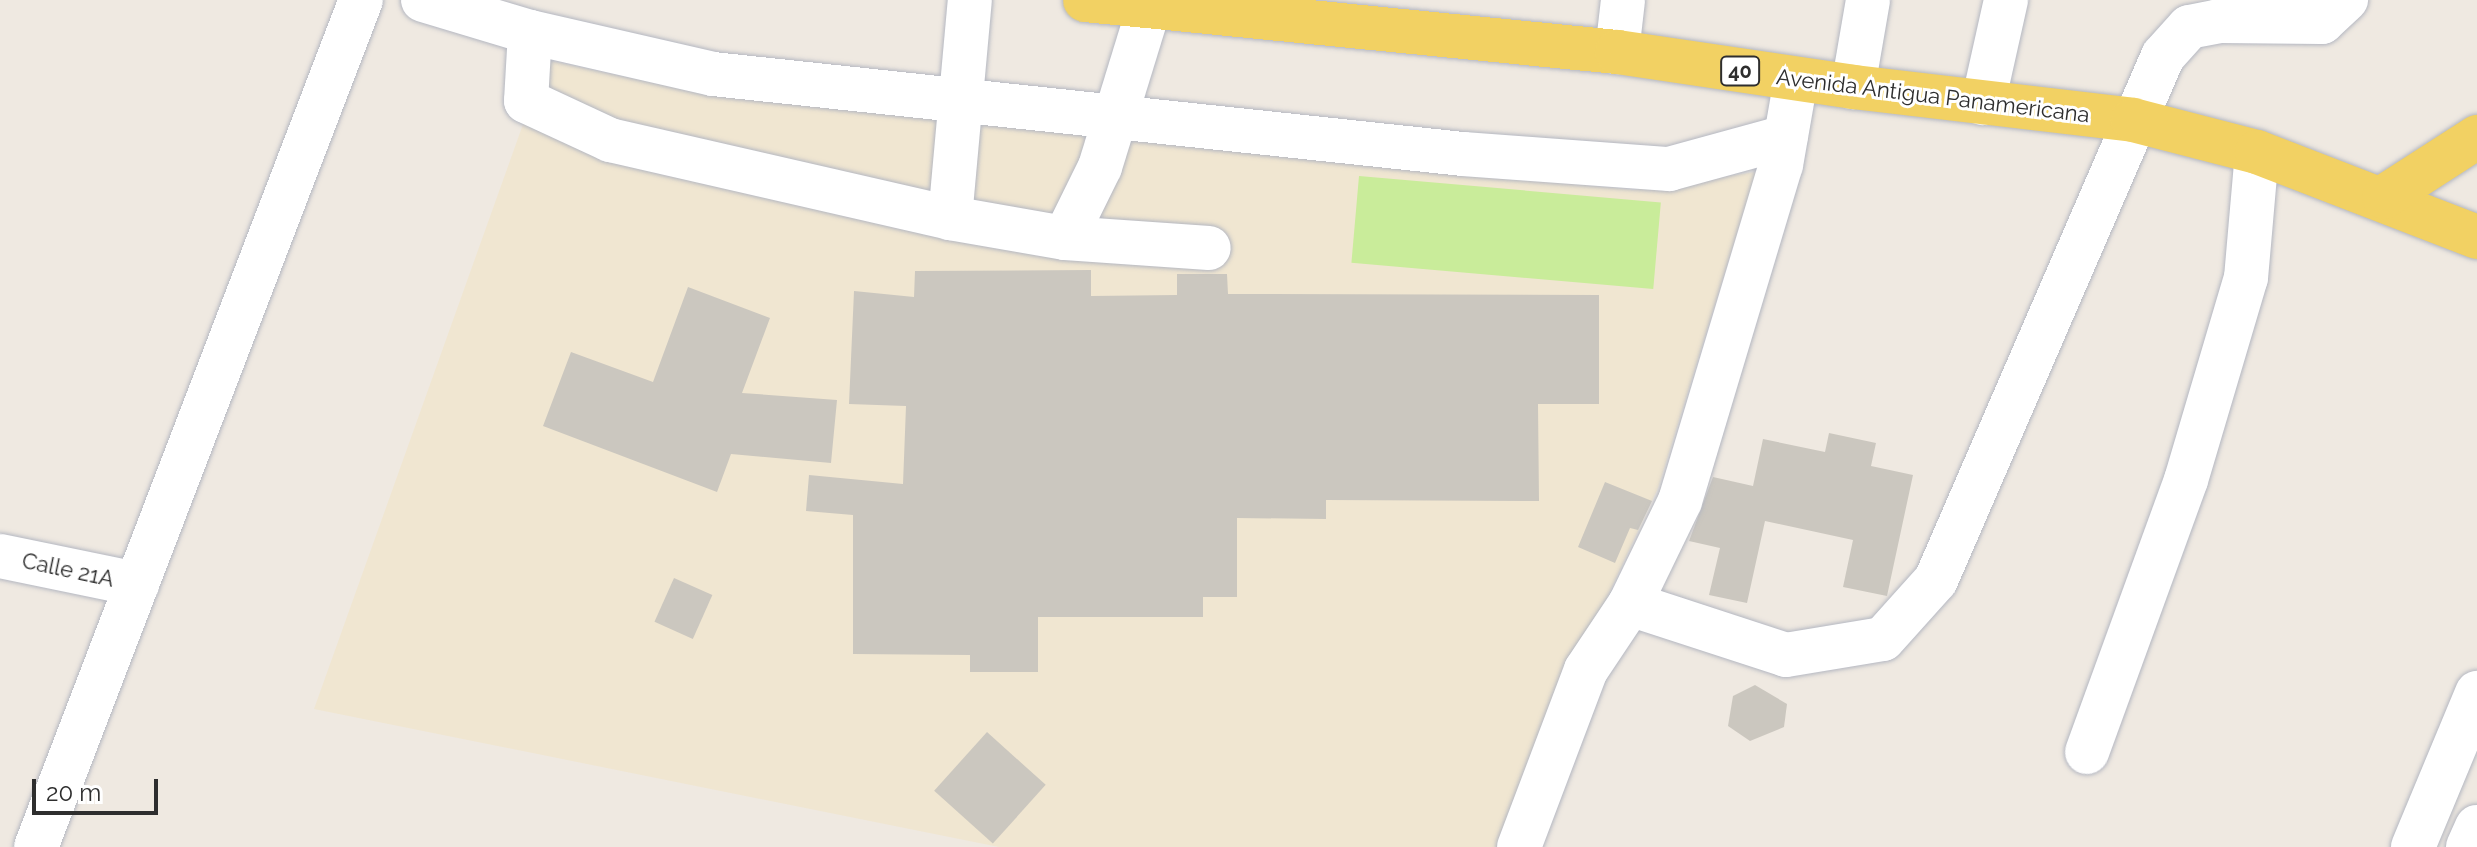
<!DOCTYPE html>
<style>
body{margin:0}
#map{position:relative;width:2477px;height:847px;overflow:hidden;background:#efe9e1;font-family:Raleway,sans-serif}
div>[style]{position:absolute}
.education>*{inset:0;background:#f0e6d1}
.pitch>*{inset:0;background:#c9ec9a;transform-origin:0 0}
.building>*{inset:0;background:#cbc7bf;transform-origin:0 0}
.roads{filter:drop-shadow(0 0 2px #b4b7c1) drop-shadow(0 0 2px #b4b7c1)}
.minor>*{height:44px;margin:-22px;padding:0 22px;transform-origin:22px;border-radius:22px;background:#fff}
.major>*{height:44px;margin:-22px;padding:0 22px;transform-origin:22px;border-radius:22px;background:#f2d163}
span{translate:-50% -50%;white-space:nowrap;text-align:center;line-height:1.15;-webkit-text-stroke:6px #fff;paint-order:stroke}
.shield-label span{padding:2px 6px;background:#fff;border:2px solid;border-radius:6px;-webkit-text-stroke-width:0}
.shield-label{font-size:20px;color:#2e2e2e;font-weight:700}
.street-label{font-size:22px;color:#2e2e2e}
.scale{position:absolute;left:32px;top:779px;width:126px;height:36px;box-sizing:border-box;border:4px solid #2e2e2e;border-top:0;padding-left:10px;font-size:24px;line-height:28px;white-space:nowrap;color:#2e2e2e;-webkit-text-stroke:6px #fff;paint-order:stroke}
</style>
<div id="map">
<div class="education">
<div style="clip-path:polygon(546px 60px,710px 95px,1633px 190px,1756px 172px,1658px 488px,1577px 662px,1503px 847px,999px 847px,314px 709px)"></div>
</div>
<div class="pitch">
<div style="left:1359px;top:176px;width:303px;height:87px;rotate:5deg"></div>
</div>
<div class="building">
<div style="clip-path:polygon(1091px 270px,1091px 296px,1177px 295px,1177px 274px,1227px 274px,1228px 294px,1599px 295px,1599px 404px,1538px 404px,1539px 501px,1326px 500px,1326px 519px,1237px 518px,1237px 597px,1203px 597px,1203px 617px,1038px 617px,1038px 672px,970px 672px,970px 655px,853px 654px,853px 515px,806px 511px,809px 475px,903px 484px,906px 406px,849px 404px,854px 291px,914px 297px,915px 271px)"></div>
<div style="clip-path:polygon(688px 287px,770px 318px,742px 393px,837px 400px,831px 463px,731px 454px,717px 492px,543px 426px,571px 352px,653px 382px)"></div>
<div style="clip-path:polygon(1829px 433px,1876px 443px,1871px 466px,1913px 475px,1887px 596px,1843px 587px,1853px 540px,1765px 521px,1747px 603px,1709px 595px,1720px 548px,1689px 541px,1713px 477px,1753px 486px,1763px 439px,1825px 452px)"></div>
<div style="clip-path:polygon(1605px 482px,1652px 501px,1638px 530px,1630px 528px,1615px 563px,1578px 547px)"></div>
<div style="left:674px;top:578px;width:42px;height:48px;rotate:24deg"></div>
<div style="clip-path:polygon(1755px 685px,1787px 704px,1784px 727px,1750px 741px,1728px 726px,1733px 696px)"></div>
<div style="left:987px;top:732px;width:79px;height:79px;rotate:42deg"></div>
</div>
<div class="roads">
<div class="minor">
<div style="left:423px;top:0;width:112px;rotate:16.7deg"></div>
<div style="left:530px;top:32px;width:188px;rotate:12.9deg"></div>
<div style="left:713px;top:74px;width:754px;rotate:6.09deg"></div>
<div style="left:1463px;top:154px;width:207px;rotate:4.2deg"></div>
<div style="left:1669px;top:169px;width:121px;rotate:-15.3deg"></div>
<div style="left:530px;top:32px;width:69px;rotate:93.3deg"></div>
<div style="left:526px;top:101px;width:93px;rotate:24.9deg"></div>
<div style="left:610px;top:140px;width:349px;rotate:12.9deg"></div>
<div style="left:950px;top:218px;width:117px;rotate:9.9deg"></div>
<div style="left:1065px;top:238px;width:144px;rotate:4deg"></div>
<div style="left:1617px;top:52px;width:52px;rotate:-83.4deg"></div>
<div style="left:1853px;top:87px;width:88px;rotate:-80.2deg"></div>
<div style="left:1983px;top:103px;width:106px;rotate:-77.4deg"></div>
<div style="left:950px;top:218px;width:219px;rotate:-84.8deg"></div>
<div style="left:1065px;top:238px;width:79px;rotate:-63.8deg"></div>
<div style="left:1100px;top:167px;width:166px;rotate:-72.9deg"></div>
<div style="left:0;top:556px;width:140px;rotate:11.6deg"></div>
<div style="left:1630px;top:604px;width:164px;rotate:18.1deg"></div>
<div style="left:1786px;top:655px;width:98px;rotate:-9.4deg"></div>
<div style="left:1883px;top:639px;width:79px;rotate:-48.1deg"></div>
<div style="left:1936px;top:580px;width:571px;rotate:-66.58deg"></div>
<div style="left:2163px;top:56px;width:39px;rotate:-48deg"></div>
<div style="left:2189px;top:27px;width:31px;rotate:-11deg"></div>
<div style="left:2219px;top:21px;width:103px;rotate:0.6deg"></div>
<div style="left:2322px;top:22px;width:33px;rotate:-43deg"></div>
<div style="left:2087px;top:752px;width:289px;rotate:-70deg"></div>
<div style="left:2186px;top:480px;width:211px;rotate:-73.5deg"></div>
<div style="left:2246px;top:278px;width:126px;rotate:-85deg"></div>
<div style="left:36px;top:847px;width:907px;rotate:-69.01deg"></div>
<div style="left:1519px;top:847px;width:189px;rotate:-69.3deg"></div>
<div style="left:1586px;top:670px;width:79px;rotate:-56.3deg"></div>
<div style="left:1630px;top:604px;width:114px;rotate:-64.1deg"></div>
<div style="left:1680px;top:501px;width:351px;rotate:-73.3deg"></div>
<div style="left:1781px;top:165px;width:87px;rotate:-80.1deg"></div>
<div style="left:2413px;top:847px;width:167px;rotate:-67.4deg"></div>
<div style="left:2468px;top:847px;width:22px;rotate:-66deg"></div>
</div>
<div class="major">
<div style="left:1085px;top:0;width:535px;rotate:5.58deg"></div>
<div style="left:1617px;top:52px;width:239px;rotate:8.4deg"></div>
<div style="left:1853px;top:87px;width:282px;rotate:6.7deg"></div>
<div style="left:2133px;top:120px;width:128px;rotate:14.5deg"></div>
<div style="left:2257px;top:152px;width:236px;rotate:21.1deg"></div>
<div style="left:2384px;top:197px;width:111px;rotate:-32.8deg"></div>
</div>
</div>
<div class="shield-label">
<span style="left:1740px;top:71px">40</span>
</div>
<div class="street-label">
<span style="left:1933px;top:96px;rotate:7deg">Avenida Antigua Panamericana</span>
<span style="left:68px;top:570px;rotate:12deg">Calle 21A</span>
</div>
<div class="scale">20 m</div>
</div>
